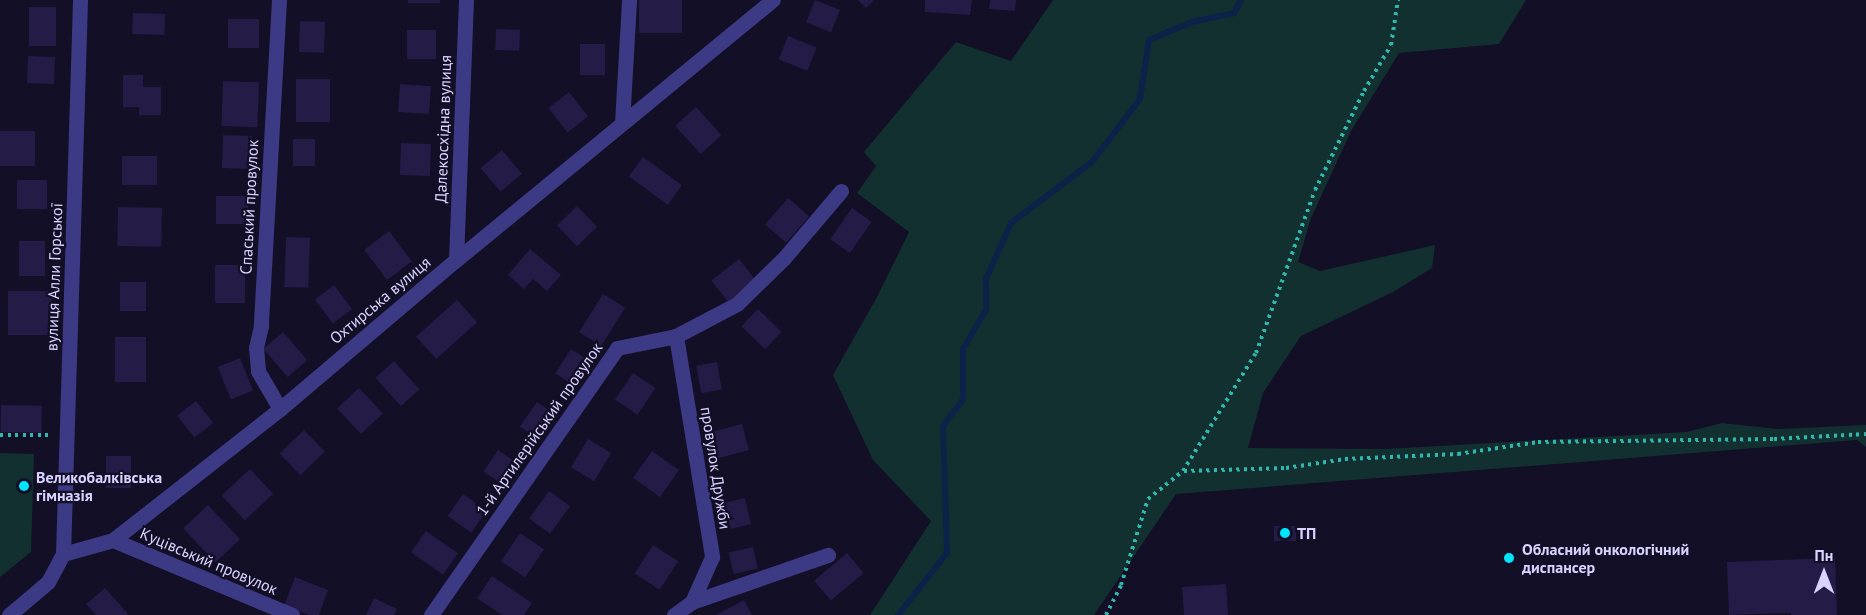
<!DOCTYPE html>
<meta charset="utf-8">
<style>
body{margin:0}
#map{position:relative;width:1866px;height:615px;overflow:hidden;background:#130f26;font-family:"PT Sans",sans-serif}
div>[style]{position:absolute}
.green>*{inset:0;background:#12302f}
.stream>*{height:6px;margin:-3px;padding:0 3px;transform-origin:3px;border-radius:3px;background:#0c2248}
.building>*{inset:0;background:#241b47;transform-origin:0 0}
.path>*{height:4px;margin-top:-2px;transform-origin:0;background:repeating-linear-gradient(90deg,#2fb8b0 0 3px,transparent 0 7.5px)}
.minor>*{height:15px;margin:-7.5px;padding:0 7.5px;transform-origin:7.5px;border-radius:7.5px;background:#3d3a85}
.dots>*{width:16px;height:16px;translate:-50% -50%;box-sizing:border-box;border:3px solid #130f26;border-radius:50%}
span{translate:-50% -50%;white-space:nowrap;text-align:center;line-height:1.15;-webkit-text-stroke:4.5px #130f26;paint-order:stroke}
.street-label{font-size:16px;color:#d9d4ff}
.poi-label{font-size:16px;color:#d9d4ff;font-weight:700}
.left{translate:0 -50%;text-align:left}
.north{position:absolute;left:1794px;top:543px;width:60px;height:60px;-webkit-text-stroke:4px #130f26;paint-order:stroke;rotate:0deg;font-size:16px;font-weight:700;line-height:24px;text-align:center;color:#d9d4ff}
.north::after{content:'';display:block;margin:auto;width:21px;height:27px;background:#d9d4ff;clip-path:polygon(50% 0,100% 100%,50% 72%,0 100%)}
</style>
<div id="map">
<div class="green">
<div style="clip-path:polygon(1053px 0,1526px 0,1499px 44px,1399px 53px,1351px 131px,1311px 218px,1298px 262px,1320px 271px,1435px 245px,1432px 268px,1393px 292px,1301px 336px,1263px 393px,1248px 448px,1386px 449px,1687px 432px,1722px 423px,1777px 429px,1866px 425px,1866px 447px,1857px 440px,1176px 494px,1094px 615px,870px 615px,931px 521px,873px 460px,833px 375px,877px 297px,909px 232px,857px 193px,876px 166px,864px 152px,956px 42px,1011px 61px)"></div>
<div style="clip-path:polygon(0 453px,34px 454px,31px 552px,0 577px)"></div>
</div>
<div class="stream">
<div style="left:898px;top:615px;width:79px;rotate:-51.7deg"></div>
<div style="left:947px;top:553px;width:127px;rotate:-91.8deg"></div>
<div style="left:943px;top:426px;width:34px;rotate:-53deg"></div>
<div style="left:963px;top:399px;width:50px;rotate:-90deg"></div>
<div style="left:963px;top:349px;width:45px;rotate:-59.5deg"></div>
<div style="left:986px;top:310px;width:31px;rotate:-90deg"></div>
<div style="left:986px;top:279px;width:61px;rotate:-65.9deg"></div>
<div style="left:1011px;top:223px;width:101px;rotate:-37deg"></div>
<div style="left:1092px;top:162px;width:79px;rotate:-52.7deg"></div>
<div style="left:1140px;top:99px;width:60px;rotate:-81.3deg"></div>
<div style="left:1149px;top:40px;width:47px;rotate:-22.7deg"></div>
<div style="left:1192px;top:22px;width:43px;rotate:-12.1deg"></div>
<div style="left:1234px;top:13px;width:15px;rotate:-62deg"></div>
</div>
<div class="building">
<div style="left:408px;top:0;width:32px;height:3px"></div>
<div style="left:639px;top:0;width:43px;height:33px"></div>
<div style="left:815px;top:0;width:27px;height:24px;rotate:22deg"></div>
<div style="clip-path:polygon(858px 0,874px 0,866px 8px)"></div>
<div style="clip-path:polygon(925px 0,972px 0,970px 15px,925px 12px)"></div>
<div style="clip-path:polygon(990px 0,1016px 0,1015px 11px,989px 9px)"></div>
<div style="left:29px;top:7px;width:27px;height:39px"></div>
<div style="left:133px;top:13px;width:32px;height:21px;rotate:2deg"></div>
<div style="left:228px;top:19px;width:31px;height:29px"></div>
<div style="left:300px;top:21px;width:25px;height:31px;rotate:2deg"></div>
<div style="left:496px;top:29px;width:24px;height:21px;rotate:2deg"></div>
<div style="left:407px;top:30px;width:29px;height:29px"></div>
<div style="left:788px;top:36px;width:31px;height:25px;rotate:22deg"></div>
<div style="left:580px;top:44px;width:25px;height:31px"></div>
<div style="left:28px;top:56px;width:27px;height:27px;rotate:2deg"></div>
<div style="clip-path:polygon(123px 75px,143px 75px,143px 87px,161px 87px,161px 115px,139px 115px,139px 107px,123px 107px)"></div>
<div style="left:296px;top:79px;width:34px;height:43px"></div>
<div style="left:223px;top:81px;width:36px;height:45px;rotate:2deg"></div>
<div style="left:400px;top:84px;width:31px;height:28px;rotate:4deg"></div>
<div style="left:569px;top:92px;width:31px;height:26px;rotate:52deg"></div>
<div style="left:696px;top:107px;width:38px;height:28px;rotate:48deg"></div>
<div style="left:35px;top:131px;width:35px;height:35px;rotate:90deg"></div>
<div style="left:223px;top:135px;width:29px;height:33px;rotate:2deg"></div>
<div style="left:293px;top:139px;width:22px;height:27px"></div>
<div style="left:401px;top:143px;width:30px;height:32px;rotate:2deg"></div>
<div style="left:502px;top:150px;width:31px;height:28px;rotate:50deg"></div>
<div style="left:122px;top:156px;width:35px;height:29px"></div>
<div style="left:643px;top:157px;width:48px;height:24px;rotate:36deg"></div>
<div style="left:17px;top:180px;width:30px;height:29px"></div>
<div style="left:216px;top:196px;width:32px;height:28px"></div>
<div style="left:788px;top:198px;width:28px;height:35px;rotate:41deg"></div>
<div style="left:577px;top:206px;width:29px;height:28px;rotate:46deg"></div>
<div style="left:118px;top:207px;width:44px;height:39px;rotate:1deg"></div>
<div style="left:852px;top:208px;width:24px;height:38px;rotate:35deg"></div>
<div style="left:389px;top:231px;width:38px;height:31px;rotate:53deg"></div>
<div style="left:286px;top:237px;width:24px;height:50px;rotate:2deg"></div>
<div style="left:19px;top:241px;width:26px;height:35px"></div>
<div style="clip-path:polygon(530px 249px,561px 275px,547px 291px,533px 279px,524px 289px,508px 275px)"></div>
<div style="left:739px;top:259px;width:28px;height:35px;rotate:52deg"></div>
<div style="left:215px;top:265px;width:30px;height:38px"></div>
<div style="left:120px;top:282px;width:26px;height:29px"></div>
<div style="left:334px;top:285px;width:30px;height:24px;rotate:53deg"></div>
<div style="left:52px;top:291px;width:44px;height:44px;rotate:90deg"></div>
<div style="left:603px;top:294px;width:26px;height:45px;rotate:32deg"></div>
<div style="left:457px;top:300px;width:30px;height:55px;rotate:48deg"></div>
<div style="left:758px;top:309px;width:33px;height:24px;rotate:44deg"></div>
<div style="left:283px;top:332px;width:37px;height:26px;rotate:49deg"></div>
<div style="left:115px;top:337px;width:31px;height:45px"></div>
<div style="left:571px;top:349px;width:24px;height:29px;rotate:33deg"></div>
<div style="left:240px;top:358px;width:35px;height:24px;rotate:68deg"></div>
<div style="left:394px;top:361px;width:38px;height:25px;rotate:48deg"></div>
<div style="left:717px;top:362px;width:28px;height:21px;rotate:80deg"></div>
<div style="left:633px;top:373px;width:27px;height:32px;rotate:34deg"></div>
<div style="left:359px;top:388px;width:35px;height:30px;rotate:47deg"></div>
<div style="left:196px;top:401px;width:28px;height:24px;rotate:52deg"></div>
<div style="left:537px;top:402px;width:21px;height:30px;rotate:35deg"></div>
<div style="left:1px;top:405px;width:41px;height:27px;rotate:1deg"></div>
<div style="left:742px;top:424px;width:27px;height:33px;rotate:75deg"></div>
<div style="left:304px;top:430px;width:30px;height:34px;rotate:46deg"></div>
<div style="left:588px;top:439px;width:27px;height:33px;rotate:31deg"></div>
<div style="left:498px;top:450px;width:27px;height:26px;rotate:34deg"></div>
<div style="left:652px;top:451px;width:33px;height:33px;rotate:35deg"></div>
<div style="left:106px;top:456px;width:25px;height:32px"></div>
<div style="left:250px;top:469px;width:34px;height:39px;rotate:47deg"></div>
<div style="left:549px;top:491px;width:26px;height:34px;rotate:36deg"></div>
<div style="left:463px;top:494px;width:29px;height:27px;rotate:35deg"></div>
<div style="left:745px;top:498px;width:27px;height:21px;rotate:77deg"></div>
<div style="left:208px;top:505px;width:47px;height:34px;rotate:47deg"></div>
<div style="left:1274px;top:526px;width:22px;height:15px"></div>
<div style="left:426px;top:531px;width:39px;height:26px;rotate:35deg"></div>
<div style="left:520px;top:533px;width:29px;height:34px;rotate:34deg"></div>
<div style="left:653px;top:545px;width:30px;height:34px;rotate:33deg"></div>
<div style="left:753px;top:547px;width:22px;height:25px;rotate:77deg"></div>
<div style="left:847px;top:553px;width:26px;height:43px;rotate:50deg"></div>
<div style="clip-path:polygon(1835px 558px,1837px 615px,1791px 615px,1791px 613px,1729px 615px,1727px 562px)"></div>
<div style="clip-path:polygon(492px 576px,532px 603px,524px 615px,502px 615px,477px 598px)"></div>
<div style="clip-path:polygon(295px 577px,328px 590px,319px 615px,309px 615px,284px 606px)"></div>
<div style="left:1226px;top:584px;width:31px;height:44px;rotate:86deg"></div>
<div style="clip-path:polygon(105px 588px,128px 614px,127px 615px,96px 615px,86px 604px)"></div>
<div style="clip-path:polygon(374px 598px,397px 609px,394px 615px,366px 615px)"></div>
<div style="clip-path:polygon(744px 600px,752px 615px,716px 615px)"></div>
</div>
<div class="path">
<div style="left:0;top:435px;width:50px"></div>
<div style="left:1184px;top:471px;width:102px;rotate:-1.7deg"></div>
<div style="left:1286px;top:468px;width:60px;rotate:-8.7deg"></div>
<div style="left:1345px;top:459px;width:113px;rotate:-2.5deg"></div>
<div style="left:1458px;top:454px;width:81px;rotate:-8.5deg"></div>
<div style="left:1538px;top:442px;width:236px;rotate:-0.7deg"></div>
<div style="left:1774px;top:439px;width:92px;rotate:-3.1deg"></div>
<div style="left:1106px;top:615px;width:34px;rotate:-63deg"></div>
<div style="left:1121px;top:585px;width:90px;rotate:-72.6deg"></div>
<div style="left:1148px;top:499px;width:45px;rotate:-38.7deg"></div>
<div style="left:1183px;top:471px;width:139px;rotate:-58.3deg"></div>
<div style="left:1256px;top:353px;width:173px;rotate:-70.1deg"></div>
<div style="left:1315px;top:190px;width:110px;rotate:-63.7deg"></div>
<div style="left:1364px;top:91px;width:53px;rotate:-59.6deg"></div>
<div style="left:1391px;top:45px;width:46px;rotate:-81.2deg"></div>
</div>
<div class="minor">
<div style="left:279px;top:0;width:326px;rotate:93.2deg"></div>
<div style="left:261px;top:326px;width:22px;rotate:103deg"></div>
<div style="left:256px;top:347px;width:24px;rotate:85deg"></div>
<div style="left:258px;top:371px;width:44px;rotate:59.9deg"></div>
<div style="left:622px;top:123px;width:123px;rotate:-86.7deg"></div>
<div style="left:456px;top:260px;width:260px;rotate:-87.8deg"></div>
<div style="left:676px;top:336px;width:224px;rotate:80.7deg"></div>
<div style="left:712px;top:557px;width:49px;rotate:114deg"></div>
<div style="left:113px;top:540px;width:194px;rotate:22.7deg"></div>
<div style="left:63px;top:554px;width:52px;rotate:-15.6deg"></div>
<div style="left:113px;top:540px;width:212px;rotate:-38.1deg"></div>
<div style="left:280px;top:409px;width:231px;rotate:-40.3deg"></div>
<div style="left:456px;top:260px;width:410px;rotate:-39.4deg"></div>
<div style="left:9px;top:615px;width:51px;rotate:-40.2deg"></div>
<div style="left:48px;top:582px;width:32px;rotate:-62deg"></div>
<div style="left:63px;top:554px;width:554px;rotate:-88.24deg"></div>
<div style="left:431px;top:615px;width:325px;rotate:-55.1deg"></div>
<div style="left:617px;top:348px;width:60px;rotate:-11.5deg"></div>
<div style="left:676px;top:336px;width:69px;rotate:-27.7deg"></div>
<div style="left:737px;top:304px;width:66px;rotate:-44.4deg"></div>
<div style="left:784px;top:258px;width:88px;rotate:-49.6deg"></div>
<div style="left:674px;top:615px;width:22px;rotate:-36deg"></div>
<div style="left:692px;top:602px;width:144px;rotate:-19.1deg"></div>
</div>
<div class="dots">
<div style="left:24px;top:486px;background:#00e5ff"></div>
<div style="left:1285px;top:533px;background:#00e5ff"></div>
<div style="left:1509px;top:558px;background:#00e5ff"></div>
</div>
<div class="street-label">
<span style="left:443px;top:129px;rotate:-88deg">Далекосхідна вулиця</span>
<span style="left:249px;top:207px;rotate:-87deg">Спаський провулок</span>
<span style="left:54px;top:277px;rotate:-88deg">вулиця Алли Горської</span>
<span style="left:380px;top:300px;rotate:-40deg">Охтирська вулиця</span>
<span style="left:539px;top:429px;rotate:-55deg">1-й Артилерійський провулок</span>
<span style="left:716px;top:468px;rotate:81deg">провулок Дружби</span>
<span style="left:209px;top:561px;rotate:23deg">Куцівський провулок</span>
</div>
<div class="poi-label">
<span class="left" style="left:36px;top:486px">Великобалківська<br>гімназія</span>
<span class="left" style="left:1297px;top:533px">ТП</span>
<span class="left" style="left:1522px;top:558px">Обласний онкологічний<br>диспансер</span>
</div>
<div class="north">Пн</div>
</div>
